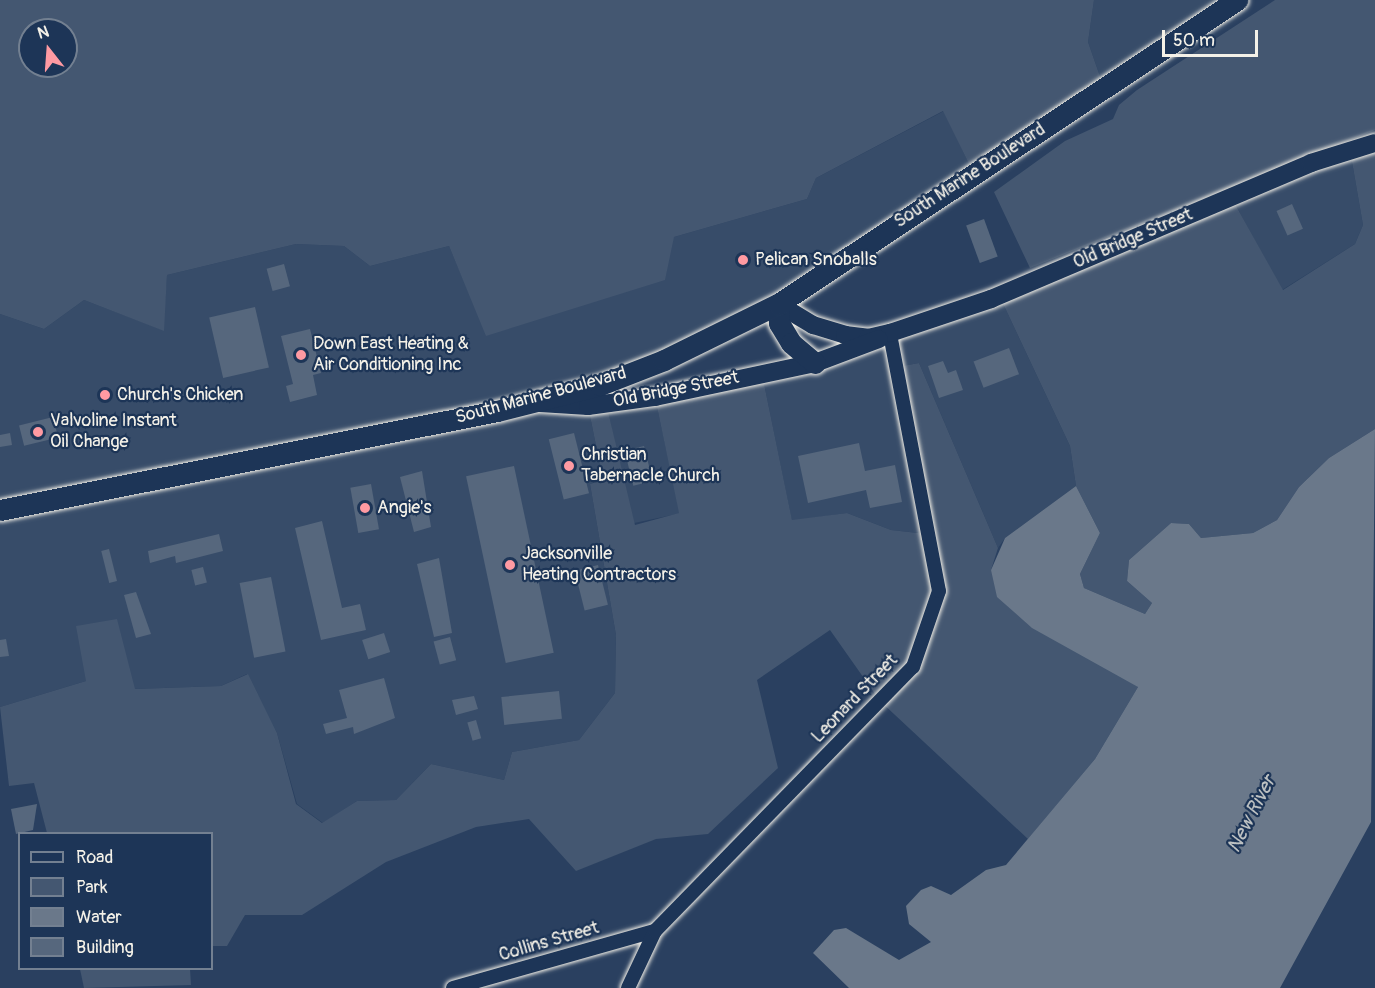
<!DOCTYPE html>
<html>
<head>
<meta charset="utf-8">
<style>
  body { margin:0 }
  #map { position:relative; width:1375px; height:988px; overflow:hidden; background:#2a4060; font-family:Pangolin,sans-serif }
  div>[style] { position:absolute }
  [style*='--x'] { left:calc(var(--x)*1px); top:calc(var(--y)*1px); width:calc(var(--w)*1px); rotate:calc(var(--a)*1deg) }
  .built>* { inset:0; background:#374c69; transform-origin:0 0 }
  .green>* { inset:0; background:#445771 }
  .water>* { inset:0; background:#6a788a }
  .building>* { inset:0; background:#56677d; transform-origin:0 0 }
  .roads { filter:drop-shadow(0 0 2px #f4f1e8) drop-shadow(0 0 2px #f4f1e8) }
  .minor>* { height:14px; margin:-7px; padding:0 7px; transform-origin:7px; border-radius:7px; background:#1d3557 }
  .secondary>* { height:18px; margin:-9px; padding:0 9px; transform-origin:9px; border-radius:9px; background:#1d3557 }
  .primary>* { height:21px; margin:-10.5px; padding:0 10.5px; transform-origin:10.5px; border-radius:10.5px; background:#1d3557 }
  .dots>* { width:16px; height:16px; translate:-50% -50%; box-sizing:border-box; border:3px solid #1d3557; border-radius:50% }
  span { translate:-50% -50%; white-space:nowrap; text-align:center; line-height:1.15; -webkit-text-stroke:4.5px #1d3557; paint-order:stroke }
  .street-label { font-size:18px; color:#f4f1e8 }
  .poi-label { font-size:18px; color:#f4f1e8 }
  .left { translate:0 -50%; text-align:left }
  .water-label { font-size:20px; color:#bdc1c2; font-style:italic }
  .legend { position:absolute; left:18px; top:832px; width:195px; height:138px; box-sizing:border-box; background:#1d3557; border:2px solid #738091; margin:0; padding:8px 10px; list-style:none; font-size:18px; color:#f4f1e8 }
  .legend li { display:flex; align-items:center; gap:12px; height:30px }
  .legend b { width:30px; border:2px solid #738091 }
  .north { position:absolute; left:18px; top:18px; width:60px; height:60px; box-sizing:border-box; background:#1d3557; border:2px solid #738091; border-radius:50%; rotate:343deg; font-size:16px; font-weight:700; line-height:24px; text-align:center; color:#f4f1e8 }
  .north::after { content:''; display:block; margin:auto; width:21px; height:27px; background:#ff9aa2; clip-path:polygon(50% 0,100% 100%,50% 72%,0 100%) }
  .scale { position:absolute; left:1162px; top:30px; width:96px; height:27px; box-sizing:border-box; border:3px solid #f4f1e8; border-top:0; padding-left:8px; font-size:18px; line-height:21px; white-space:nowrap; color:#f4f1e8; -webkit-text-stroke:4px #1d3557; paint-order:stroke }
</style>
</head>
<body>
<div id="map">
  <div class="built">
    <i style="clip-path:polygon(1094px 0,1237px 0,1104px 88px,1088px 42px)"></i>
    <i style="clip-path:polygon(944px 111px,974px 174px,778px 304px,600px 384px,588px 406px,603px 480px,590px 484px,616px 635px,615px 693px,579px 740px,512px 752px,504px 780px,431px 764px,396px 800px,357px 801px,323px 823px,297px 804px,277px 733px,247px 674px,221px 686px,134px 689px,86px 681px,0 707px,0 314px,44px 329px,84px 300px,163px 330px,167px 275px,296px 244px,344px 246px,370px 266px,449px 246px,487px 335px,674px 237px,807px 199px,816px 178px)"></i>
    <i style="clip-path:polygon(1350px 150px,1363px 225px,1355px 244px,1282px 290px,1231px 197px)"></i>
    <i style="clip-path:polygon(999px 295px,1070px 446px,1076px 486px,1005px 538px,998px 548px,919px 363px,897px 367px,928px 534px,891px 530px,847px 513px,792px 521px,762px 374px)"></i>
    <i style="left:655px;top:397px;width:119px;height:49px;rotate:78deg"></i>
  </div>
  <div class="green">
    <i style="clip-path:polygon(evenodd,0 0,1094px 0,1088px 42px,1104px 88px,974px 174px,943px 111px,816px 178px,807px 199px,674px 237px,665px 280px,486px 336px,449px 246px,370px 266px,344px 246px,296px 244px,167px 275px,164px 331px,84px 300px,44px 329px,0 314px,0 0,30px 30px,66px 30px,66px 66px,30px 66px,30px 30px)"></i>
    <i style="clip-path:polygon(1275px 0,1375px 0,1375px 130px,1030px 268px,994px 192px,1065px 141px,1113px 119px,1119px 105px,1137px 90px)"></i>
    <i style="clip-path:polygon(1375px 143px,1375px 429px,1329px 458px,1299px 487px,1277px 520px,1253px 533px,1201px 538px,1189px 524px,1171px 523px,1129px 560px,1127px 581px,1152px 603px,1145px 614px,1084px 588px,1080px 574px,1100px 533px,1076px 486px,1070px 446px,999px 295px,1231px 197px,1283px 290px,1355px 244px,1363px 225px,1350px 150px)"></i>
    <i style="clip-path:polygon(919px 363px,998px 548px,991px 570px,1138px 687px,1095px 759px,1028px 839px,880px 701px,830px 630px,757px 680px,778px 768px,708px 834px,656px 839px,576px 871px,529px 819px,476px 827px,386px 862px,302px 915px,245px 915px,227px 946px,212px 946px,212px 834px,47px 833px,34px 783px,9px 786px,0 707px,86px 681px,76px 626px,117px 619px,135px 689px,221px 686px,248px 674px,277px 733px,296px 804px,322px 823px,357px 801px,396px 800px,431px 764px,504px 780px,512px 752px,579px 740px,615px 693px,616px 635px,590px 484px,603px 480px,588px 406px,606px 403px,635px 525px,679px 513px,655px 397px,762px 374px,792px 520px,847px 513px,891px 530px,927px 534px,897px 367px)"></i>
    <i style="clip-path:polygon(80px 969px,190px 969px,191px 985px,84px 988px)"></i>
  </div>
  <div class="water">
    <i style="clip-path:polygon(1375px 429px,1371px 822px,1280px 988px,849px 988px,813px 953px,834px 930px,846px 928px,899px 960px,931px 942px,909px 924px,906px 906px,921px 890px,931px 886px,951px 895px,986px 870px,1006px 865px,1095px 759px,1138px 687px,1032px 628px,997px 597px,991px 570px,1005px 538px,1076px 486px,1100px 533px,1080px 574px,1084px 588px,1145px 614px,1152px 603px,1127px 581px,1129px 560px,1171px 523px,1189px 524px,1201px 538px,1253px 533px,1277px 520px,1299px 487px,1329px 458px)"></i>
  </div>
  <div class="building">
    <i style="left:1292px;top:204px;width:27px;height:17px;rotate:66deg"></i>
    <i style="left:984px;top:219px;width:40px;height:19px;rotate:70deg"></i>
    <i style="left:284px;top:264px;width:23px;height:18px;rotate:75deg"></i>
    <i style="left:255px;top:307px;width:62px;height:47px;rotate:77deg"></i>
    <i style="clip-path:polygon(310px 329px,321px 373px,313px 375px,317px 395px,290px 402px,286px 386px,293px 384px,281px 336px)"></i>
    <i style="left:1009px;top:348px;width:28px;height:38px;rotate:69deg"></i>
    <i style="clip-path:polygon(943px 361px,948px 373px,956px 370px,963px 390px,939px 398px,928px 366px)"></i>
    <i style="left:53px;top:417px;width:21px;height:35px;rotate:76deg"></i>
    <i style="clip-path:polygon(10px 433px,12px 445px,0 447px,0 435px)"></i>
    <i style="left:574px;top:433px;width:62px;height:26px;rotate:76deg"></i>
    <i style="clip-path:polygon(859px 443px,865px 471px,895px 465px,902px 502px,870px 508px,866px 490px,808px 503px,798px 456px)"></i>
    <i style="left:644px;top:446px;width:36px;height:20px;rotate:76deg"></i>
    <i style="left:514px;top:466px;width:191px;height:49px;rotate:78deg"></i>
    <i style="clip-path:polygon(422px 471px,431px 527px,414px 532px,400px 477px)"></i>
    <i style="left:371px;top:484px;width:46px;height:21px;rotate:80deg"></i>
    <i style="clip-path:polygon(322px 521px,342px 608px,360px 604px,366px 630px,321px 640px,295px 528px)"></i>
    <i style="clip-path:polygon(219px 534px,223px 551px,176px 563px,175px 556px,150px 563px,148px 551px)"></i>
    <i style="left:109px;top:549px;width:33px;height:8px;rotate:76deg"></i>
    <i style="clip-path:polygon(439px 558px,452px 633px,434px 637px,417px 564px)"></i>
    <i style="left:598px;top:565px;width:41px;height:24px;rotate:76deg"></i>
    <i style="left:203px;top:567px;width:16px;height:12px;rotate:76deg"></i>
    <i style="left:271px;top:577px;width:76px;height:32px;rotate:79deg"></i>
    <i style="clip-path:polygon(136px 592px,151px 634px,136px 638px,124px 595px)"></i>
    <i style="left:384px;top:633px;width:20px;height:23px;rotate:72deg"></i>
    <i style="left:450px;top:637px;width:24px;height:17px;rotate:75deg"></i>
    <i style="clip-path:polygon(6px 639px,9px 656px,0 657px,0 640px)"></i>
    <i style="clip-path:polygon(384px 678px,395px 718px,354px 734px,353px 727px,326px 734px,323px 724px,347px 718px,339px 690px)"></i>
    <i style="left:559px;top:691px;width:28px;height:58px;rotate:84deg"></i>
    <i style="clip-path:polygon(474px 696px,478px 709px,456px 715px,452px 700px)"></i>
    <i style="left:476px;top:720px;width:19px;height:9px;rotate:74deg"></i>
    <i style="clip-path:polygon(37px 804px,33px 830px,16px 834px,11px 809px)"></i>
  </div>
  <div class="roads">
    <div class="minor">
      <i style="--x:453;--y:988;--w:210;--a:-15.8"></i>
      <i style="--x:628;--y:988;--w:63;--a:-64.7"></i>
      <i style="--x:655;--y:931;--w:369;--a:-45.7"></i>
      <i style="--x:913;--y:667;--w:80;--a:-71.1"></i>
      <i style="--x:939;--y:591;--w:263;--a:-100.8"></i>
    </div>
    <div class="secondary">
      <i style="--x:778;--y:304;--w:41;--a:31"></i>
      <i style="--x:813;--y:325;--w:34;--a:17"></i>
      <i style="--x:845;--y:335;--w:23;--a:7"></i>
      <i style="--x:868;--y:338;--w:23;--a:-13"></i>
      <i style="--x:890;--y:333;--w:107;--a:-18.6"></i>
      <i style="--x:991;--y:299;--w:348;--a:-23"></i>
      <i style="--x:1311;--y:163;--w:67;--a:-17.4"></i>
      <i style="--x:540;--y:403;--w:48;--a:3.6"></i>
      <i style="--x:588;--y:406;--w:68;--a:-7.7"></i>
      <i style="--x:655;--y:397;--w:164;--a:-12"></i>
      <i style="--x:815;--y:363;--w:68;--a:-20.6"></i>
    </div>
    <div class="primary">
      <i style="--x:778;--y:304;--w:19;--a:87"></i>
      <i style="--x:779;--y:323;--w:23;--a:59"></i>
      <i style="--x:791;--y:343;--w:31;--a:40"></i>
      <i style="--x:0;--y:510;--w:507;--a:-11.27"></i>
      <i style="--x:497;--y:411;--w:106;--a:-14.2"></i>
      <i style="--x:600;--y:385;--w:69;--a:-21.3"></i>
      <i style="--x:664;--y:360;--w:127;--a:-26.2"></i>
      <i style="--x:778;--y:304;--w:551;--a:-33.52"></i>
    </div>
  </div>
  <div class="dots">
    <i style="left:743px;top:260px;background:#ff9aa2"></i>
    <i style="left:301px;top:355px;background:#ff9aa2"></i>
    <i style="left:105px;top:395px;background:#ff9aa2"></i>
    <i style="left:38px;top:432px;background:#ff9aa2"></i>
    <i style="left:569px;top:466px;background:#ff9aa2"></i>
    <i style="left:365px;top:508px;background:#ff9aa2"></i>
    <i style="left:510px;top:565px;background:#ff9aa2"></i>
  </div>
  <div class="street-label">
    <span style="left:970px;top:176px;rotate:-33deg">South Marine Boulevard</span>
    <span style="left:1133px;top:239px;rotate:-23deg">Old Bridge Street</span>
    <span style="left:676px;top:390px;rotate:-11deg">Old Bridge Street</span>
    <span style="left:541px;top:396px;rotate:-15deg">South Marine Boulevard</span>
    <span style="left:855px;top:699px;rotate:-46deg">Leonard Street</span>
    <span style="left:549px;top:942px;rotate:-16deg">Collins Street</span>
  </div>
  <div class="poi-label">
    <span class="left" style="left:755px;top:260px">Pelican Snoballs</span>
    <span class="left" style="left:313px;top:355px">Down East Heating &amp;<br>Air Conditioning Inc</span>
    <span class="left" style="left:117px;top:395px">Church's Chicken</span>
    <span class="left" style="left:50px;top:432px">Valvoline Instant<br>Oil Change</span>
    <span class="left" style="left:581px;top:466px">Christian<br>Tabernacle Church</span>
    <span class="left" style="left:377px;top:508px">Angie's</span>
    <span class="left" style="left:522px;top:565px">Jacksonville<br>Heating Contractors</span>
  </div>
  <div class="water-label">
    <span style="left:1251px;top:814px;rotate:-63deg">New River</span>
  </div>
  <ul class="legend">
  <li><b style="height:8px;background:#1d3557"></b>Road</li>
  <li><b style="height:16px;background:#445771"></b>Park</li>
  <li><b style="height:16px;background:#6a788a"></b>Water</li>
  <li><b style="height:16px;background:#56677d"></b>Building</li>
  </ul>
  <div class="north">N</div>
  <div class="scale">50 m</div>
</div>
</body>
</html>
